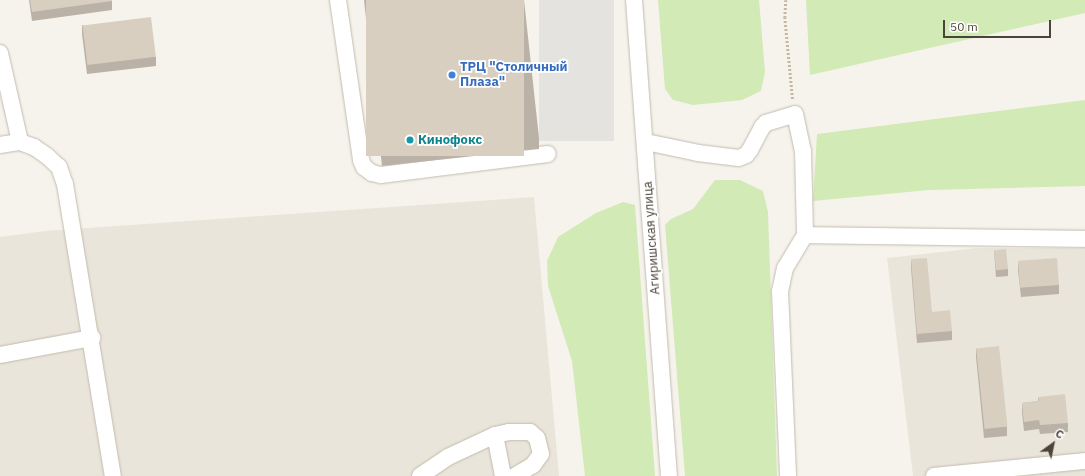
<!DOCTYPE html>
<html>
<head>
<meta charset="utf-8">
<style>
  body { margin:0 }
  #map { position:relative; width:1085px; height:476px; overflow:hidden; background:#f6f3ec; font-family:"IBM Plex Sans",sans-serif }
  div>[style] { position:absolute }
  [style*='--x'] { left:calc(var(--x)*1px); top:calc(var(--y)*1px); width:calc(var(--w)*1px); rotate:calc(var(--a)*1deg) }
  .residential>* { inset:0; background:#eae5da }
  .green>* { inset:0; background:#d2eab5 }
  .parking>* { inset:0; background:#e5e3e0; transform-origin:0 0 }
  .path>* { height:2.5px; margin-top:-1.25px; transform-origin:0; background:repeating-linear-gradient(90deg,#c4b79f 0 2px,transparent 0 4px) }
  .roads { filter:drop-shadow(0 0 1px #c2bbae) drop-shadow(0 0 1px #c2bbae) }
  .minor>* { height:16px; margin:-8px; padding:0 8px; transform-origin:8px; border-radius:8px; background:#fff }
  .wall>* { inset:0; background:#bab2a6 }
  .building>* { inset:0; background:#d8cfc1; transform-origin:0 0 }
  .dots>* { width:11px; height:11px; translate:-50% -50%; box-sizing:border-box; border:2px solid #fff; border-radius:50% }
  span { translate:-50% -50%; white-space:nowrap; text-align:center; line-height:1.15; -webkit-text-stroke:3.5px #fff; paint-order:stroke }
  .shop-label { font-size:13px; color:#366cbe; font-weight:700 }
  .left { translate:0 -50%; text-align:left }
  .culture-label { font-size:13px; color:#0d838f; font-weight:700 }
  .street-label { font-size:13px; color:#4b4439 }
  .north { position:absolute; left:1033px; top:424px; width:40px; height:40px; -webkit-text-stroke:3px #fff; paint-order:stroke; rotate:33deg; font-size:11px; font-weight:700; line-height:16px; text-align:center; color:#4b4439 }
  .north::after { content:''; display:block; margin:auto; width:14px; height:18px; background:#4b4439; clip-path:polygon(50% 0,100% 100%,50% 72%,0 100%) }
  .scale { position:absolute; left:943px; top:20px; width:108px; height:18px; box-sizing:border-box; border:2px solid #4b4439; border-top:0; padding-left:5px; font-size:12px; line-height:14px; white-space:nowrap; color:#4b4439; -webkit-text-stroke:3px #fff; paint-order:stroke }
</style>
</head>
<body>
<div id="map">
  <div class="residential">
    <i style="clip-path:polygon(534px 197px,559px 476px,0 476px,0 237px,45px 231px)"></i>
    <i style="clip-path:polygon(977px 248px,1085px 248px,1085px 476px,913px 476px,887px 258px)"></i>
  </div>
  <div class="green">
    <i style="clip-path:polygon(658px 0,759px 0,765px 72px,761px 91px,742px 100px,693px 105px,673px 100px,665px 89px)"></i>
    <i style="clip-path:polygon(806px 0,1085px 0,1085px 13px,810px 75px)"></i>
    <i style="clip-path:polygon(1085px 100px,1085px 186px,929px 190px,813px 201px,817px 134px)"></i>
    <i style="clip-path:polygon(715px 180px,740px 180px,763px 191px,768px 212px,777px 476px,685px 476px,665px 225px,671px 219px,693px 209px)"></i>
    <i style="clip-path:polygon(623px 202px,635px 205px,655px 476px,585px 476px,572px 361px,548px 286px,547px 261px,558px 237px,596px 213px)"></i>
  </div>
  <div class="parking">
    <i style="left:539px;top:0;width:75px;height:141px"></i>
  </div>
  <div class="path">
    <i style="--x:786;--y:0;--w:17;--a:93"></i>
    <i style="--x:785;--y:17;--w:84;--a:84.6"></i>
  </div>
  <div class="roads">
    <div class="minor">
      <i style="--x:338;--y:0;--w:162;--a:81.8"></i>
      <i style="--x:361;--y:160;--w:8;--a:67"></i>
      <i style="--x:364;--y:167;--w:10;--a:37"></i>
      <i style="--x:372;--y:173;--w:9;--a:13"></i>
      <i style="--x:381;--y:175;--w:168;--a:-7.2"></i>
      <i style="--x:634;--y:0;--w:477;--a:85.8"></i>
      <i style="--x:0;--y:53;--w:91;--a:77.3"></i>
      <i style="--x:20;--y:142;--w:15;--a:20"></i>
      <i style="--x:34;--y:147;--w:16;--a:35"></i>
      <i style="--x:47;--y:156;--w:16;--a:43"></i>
      <i style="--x:59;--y:167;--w:18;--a:71"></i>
      <i style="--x:65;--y:184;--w:296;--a:80.7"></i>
      <i style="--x:646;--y:142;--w:53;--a:11.9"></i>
      <i style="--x:698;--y:153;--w:41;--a:7"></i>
      <i style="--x:739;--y:158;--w:8;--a:-23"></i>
      <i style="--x:746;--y:155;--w:6;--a:-51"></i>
      <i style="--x:750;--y:150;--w:26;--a:-62"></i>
      <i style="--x:762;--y:127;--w:6;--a:-45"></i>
      <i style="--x:766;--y:123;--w:30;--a:-17"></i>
      <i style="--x:795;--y:114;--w:38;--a:78"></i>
      <i style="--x:803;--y:151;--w:84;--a:88.6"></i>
      <i style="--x:805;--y:235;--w:39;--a:121"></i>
      <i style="--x:785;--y:268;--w:24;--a:102"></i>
      <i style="--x:780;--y:291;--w:185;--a:87.5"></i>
      <i style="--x:0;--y:145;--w:20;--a:-9"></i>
      <i style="--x:805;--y:235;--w:280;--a:0.8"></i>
      <i style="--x:0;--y:355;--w:94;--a:-10.5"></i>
      <i style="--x:495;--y:435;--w:42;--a:79"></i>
      <i style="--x:420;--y:476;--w:34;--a:-34"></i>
      <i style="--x:448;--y:457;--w:52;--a:-25.1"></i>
      <i style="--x:495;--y:435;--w:14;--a:-12"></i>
      <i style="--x:509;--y:432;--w:21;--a:0"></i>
      <i style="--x:530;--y:432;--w:9;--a:41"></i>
      <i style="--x:537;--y:438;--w:16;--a:76"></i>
      <i style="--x:541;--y:454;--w:14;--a:126"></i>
      <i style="--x:533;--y:465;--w:21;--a:149"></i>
      <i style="--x:934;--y:476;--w:152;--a:-5.7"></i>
    </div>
  </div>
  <div class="wall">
    <i style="clip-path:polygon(29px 0,112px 0,112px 10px,32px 21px)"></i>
    <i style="clip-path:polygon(364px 0,524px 0,539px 138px,539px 149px,382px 166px)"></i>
    <i style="clip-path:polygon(82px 25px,156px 57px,156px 66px,87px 74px,82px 34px)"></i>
    <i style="clip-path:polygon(994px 250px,1008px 269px,1008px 276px,996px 277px)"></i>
    <i style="clip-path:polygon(911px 259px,932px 312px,952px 331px,952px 340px,917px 343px,911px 268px)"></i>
    <i style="clip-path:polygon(1018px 262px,1059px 285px,1059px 294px,1021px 297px,1018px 271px)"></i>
    <i style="clip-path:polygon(976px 348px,1007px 427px,1007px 436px,984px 438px,976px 357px)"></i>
    <i style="clip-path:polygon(1038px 397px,1068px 423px,1068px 432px,1040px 434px,1039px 429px,1024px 431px,1022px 412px,1022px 403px,1038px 401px)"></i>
  </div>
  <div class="building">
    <i style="clip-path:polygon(30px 0,112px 0,112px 1px,32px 12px)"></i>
    <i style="left:366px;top:0;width:158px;height:156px"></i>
    <i style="left:151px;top:17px;width:40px;height:69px;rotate:83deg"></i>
    <i style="left:1006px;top:249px;width:20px;height:12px;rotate:84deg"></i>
    <i style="clip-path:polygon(927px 258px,932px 312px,950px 310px,952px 331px,917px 334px,911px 259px)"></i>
    <i style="left:1057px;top:258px;width:27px;height:39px;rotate:86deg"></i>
    <i style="left:999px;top:346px;width:81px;height:23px;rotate:84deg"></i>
    <i style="clip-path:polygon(1065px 394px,1068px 423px,1040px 425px,1039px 420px,1024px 422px,1022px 403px,1039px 401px,1038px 397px)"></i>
  </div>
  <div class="dots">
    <i style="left:452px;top:75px;background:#3f7fe0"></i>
    <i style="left:410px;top:140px;background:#0f9aa8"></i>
  </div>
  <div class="shop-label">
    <span class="left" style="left:460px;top:75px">ТРЦ "Столичный<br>Плаза"</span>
  </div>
  <div class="culture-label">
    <span class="left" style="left:418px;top:140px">Кинофокс</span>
  </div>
  <div class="street-label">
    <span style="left:652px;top:238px;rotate:-94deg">Агиришская улица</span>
  </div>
  <div class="north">С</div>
  <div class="scale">50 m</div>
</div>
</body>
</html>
